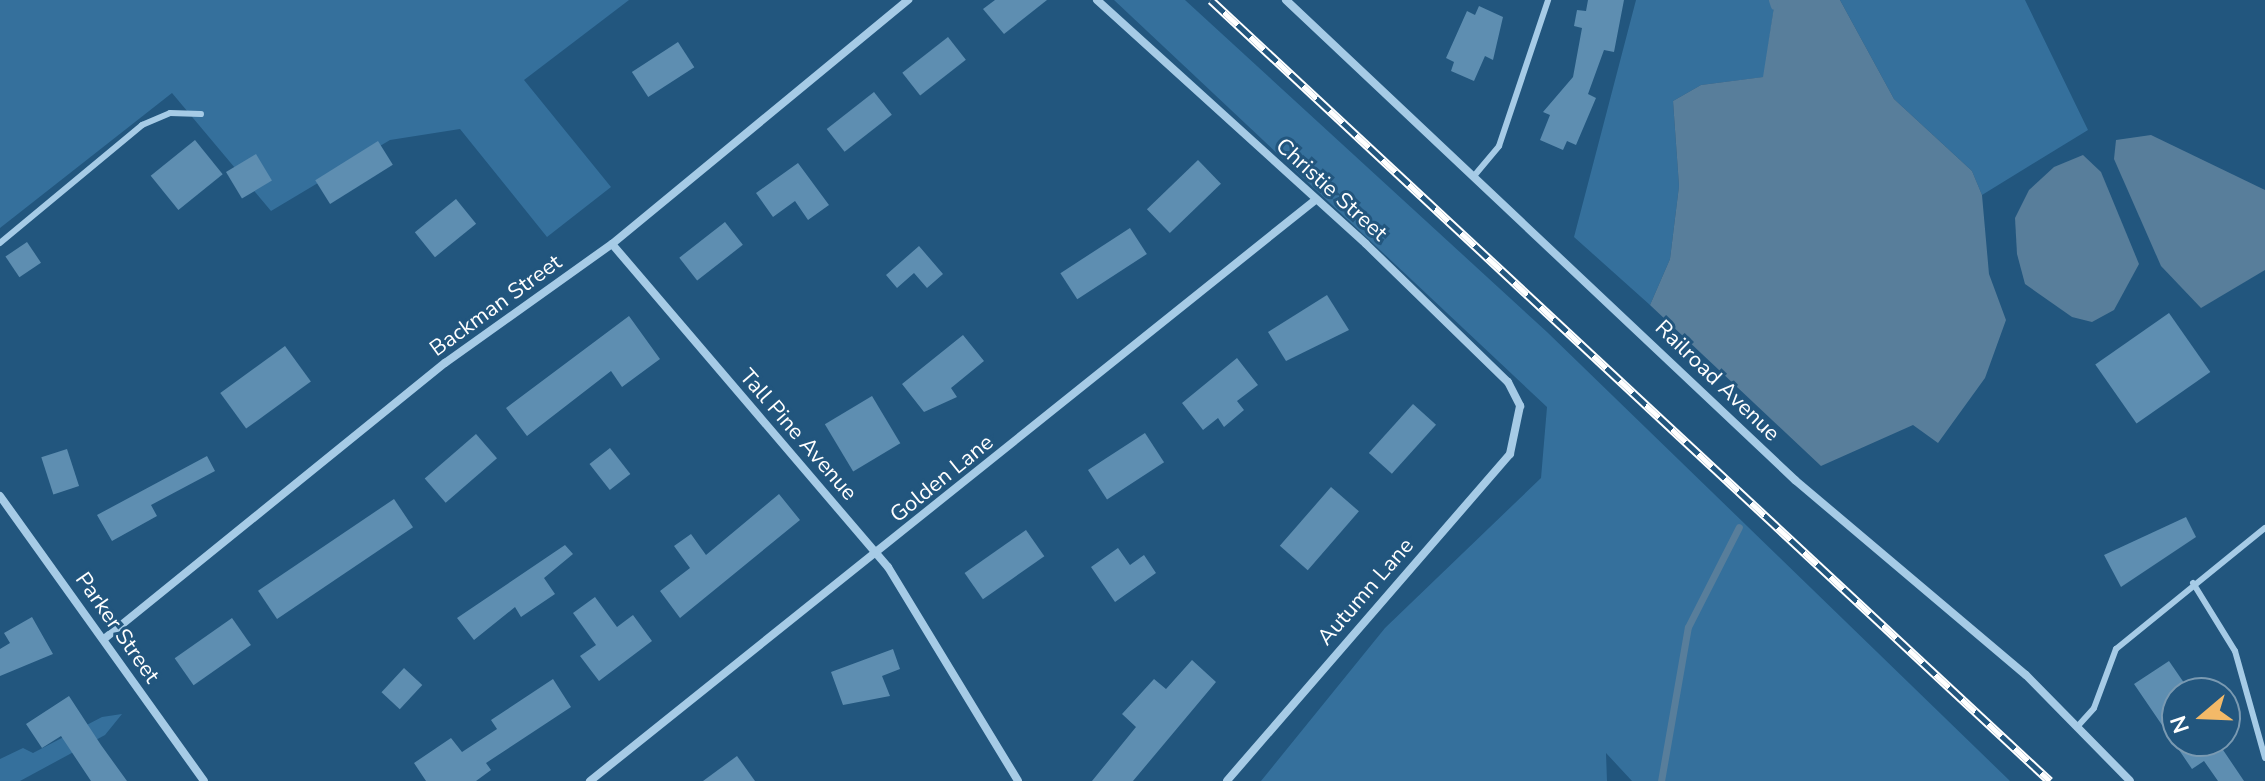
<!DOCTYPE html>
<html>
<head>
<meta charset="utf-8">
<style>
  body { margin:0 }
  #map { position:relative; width:2265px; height:781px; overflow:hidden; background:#22567e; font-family:"Nunito Sans",sans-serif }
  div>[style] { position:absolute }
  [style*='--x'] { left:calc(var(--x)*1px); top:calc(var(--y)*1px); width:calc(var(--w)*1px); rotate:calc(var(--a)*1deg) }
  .green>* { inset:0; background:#35709c }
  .water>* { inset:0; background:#587e9b }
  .stream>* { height:7px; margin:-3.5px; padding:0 3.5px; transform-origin:3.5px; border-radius:3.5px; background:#587e9b }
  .building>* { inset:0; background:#5e8eb1; transform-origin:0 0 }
  .lane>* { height:6px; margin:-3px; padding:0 3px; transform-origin:3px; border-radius:3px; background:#a6cbe6 }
  .street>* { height:8px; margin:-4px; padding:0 4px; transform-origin:4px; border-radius:4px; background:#a6cbe6 }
  .rail>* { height:9px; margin-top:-4.5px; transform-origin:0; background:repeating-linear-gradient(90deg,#22567e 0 18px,#fff 0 36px); box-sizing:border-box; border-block:2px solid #fff }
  span { translate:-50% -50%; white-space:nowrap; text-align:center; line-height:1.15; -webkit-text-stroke:6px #22567e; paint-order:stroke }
  .street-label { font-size:22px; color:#fff }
  .north { position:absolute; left:2161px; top:677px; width:80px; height:80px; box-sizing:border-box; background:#22567e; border:2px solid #7a9ab2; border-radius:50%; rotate:251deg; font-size:22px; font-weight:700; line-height:32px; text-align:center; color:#fff }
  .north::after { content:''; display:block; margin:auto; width:28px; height:36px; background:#f3b968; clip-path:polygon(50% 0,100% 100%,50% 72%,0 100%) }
</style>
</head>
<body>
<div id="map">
  <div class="green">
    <i style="clip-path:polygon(0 0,629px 0,524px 80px,611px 187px,547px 237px,460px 129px,390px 140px,271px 211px,172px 93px,0 228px)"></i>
    <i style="clip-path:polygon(1114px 0,1185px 0,1547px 332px,2010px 781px,1632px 781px,1606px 753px,1607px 781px,1261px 781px,1385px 628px,1541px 478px,1547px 407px)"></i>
    <i style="clip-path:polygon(1636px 0,1775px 0,1764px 77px,1701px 85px,1673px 101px,1679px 186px,1670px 259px,1650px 305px,1574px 237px)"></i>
    <i style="clip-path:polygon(1840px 0,2025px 0,2088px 130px,1982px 195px,1972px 171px,1894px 99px)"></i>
    <i style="clip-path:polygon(122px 714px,105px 735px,20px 781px,0 781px,0 759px,23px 748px,33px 753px,102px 717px)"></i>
  </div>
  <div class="water">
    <i style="clip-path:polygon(1775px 0,1840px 0,1894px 99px,1972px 171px,1982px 195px,1989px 274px,2006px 320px,1985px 378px,1938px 443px,1913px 425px,1821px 466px,1650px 305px,1670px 259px,1679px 186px,1673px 101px,1701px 85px,1763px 77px)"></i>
    <i style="clip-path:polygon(2151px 135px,2265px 190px,2265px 270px,2201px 308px,2161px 266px,2114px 159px,2116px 140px)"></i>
    <i style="clip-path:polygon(2083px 155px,2101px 172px,2139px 264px,2114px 310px,2092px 322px,2072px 317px,2025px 284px,2017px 254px,2015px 218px,2029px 190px,2054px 167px)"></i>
  </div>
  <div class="stream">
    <i style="--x:1772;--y:0;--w:6;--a:72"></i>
    <i style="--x:1661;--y:781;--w:156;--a:-80.1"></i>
    <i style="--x:1688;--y:627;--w:112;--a:-63"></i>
  </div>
  <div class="building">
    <i style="clip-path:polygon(995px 0,1047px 0,1004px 34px,983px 9px)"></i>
    <i style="clip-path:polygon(1588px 0,1624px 0,1614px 52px,1604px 50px,1588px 94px,1596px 98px,1576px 145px,1567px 141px,1563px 150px,1540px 140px,1550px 115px,1543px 112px,1573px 77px,1582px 28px,1574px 26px,1577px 10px,1586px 11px)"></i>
    <i style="clip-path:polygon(1479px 6px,1503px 17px,1493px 60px,1485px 56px,1474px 81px,1451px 71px,1454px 62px,1446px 58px,1467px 11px,1475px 15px)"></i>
    <i style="left:948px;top:37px;width:29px;height:58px;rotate:52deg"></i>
    <i style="left:678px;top:42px;width:30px;height:55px;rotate:57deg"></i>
    <i style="left:874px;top:92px;width:29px;height:60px;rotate:52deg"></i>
    <i style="left:195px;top:140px;width:44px;height:57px;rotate:51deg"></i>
    <i style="left:378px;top:141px;width:28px;height:74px;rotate:58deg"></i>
    <i style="left:256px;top:154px;width:31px;height:35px;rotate:59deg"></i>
    <i style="left:1198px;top:160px;width:33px;height:71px;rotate:46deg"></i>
    <i style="clip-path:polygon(798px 163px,829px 205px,808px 220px,795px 201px,773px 217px,756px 193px)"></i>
    <i style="left:456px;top:199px;width:32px;height:53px;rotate:51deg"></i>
    <i style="left:725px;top:222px;width:29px;height:58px;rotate:52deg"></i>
    <i style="left:1130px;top:228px;width:31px;height:83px;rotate:57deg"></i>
    <i style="left:27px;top:242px;width:25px;height:26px;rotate:56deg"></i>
    <i style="clip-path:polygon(919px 246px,943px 274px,927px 288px,914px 273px,897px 288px,886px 275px)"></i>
    <i style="clip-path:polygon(1327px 295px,1349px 330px,1286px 361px,1268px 332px)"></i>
    <i style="left:2169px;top:313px;width:72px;height:90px;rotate:55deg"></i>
    <i style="clip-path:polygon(629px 316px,660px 359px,622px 387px,611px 371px,527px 436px,506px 408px)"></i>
    <i style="clip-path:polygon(963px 335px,984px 361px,951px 388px,957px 397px,924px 412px,902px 384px)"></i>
    <i style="left:285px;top:346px;width:44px;height:80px;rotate:54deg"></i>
    <i style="clip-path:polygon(1237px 358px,1258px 385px,1237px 401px,1244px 410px,1224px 427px,1218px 418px,1203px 430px,1182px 403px)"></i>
    <i style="left:872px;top:396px;width:55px;height:55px;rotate:59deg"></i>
    <i style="left:1413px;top:404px;width:31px;height:66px;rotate:42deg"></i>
    <i style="left:1145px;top:433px;width:35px;height:68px;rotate:57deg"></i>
    <i style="left:476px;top:434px;width:32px;height:68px;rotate:49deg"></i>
    <i style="left:610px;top:448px;width:33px;height:26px;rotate:52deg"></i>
    <i style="left:67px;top:449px;width:39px;height:27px;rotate:72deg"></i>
    <i style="clip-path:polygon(207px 456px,215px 471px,151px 505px,157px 516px,112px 541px,97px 515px)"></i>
    <i style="left:1331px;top:487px;width:37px;height:78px;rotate:41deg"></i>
    <i style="clip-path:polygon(779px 494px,800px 520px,680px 618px,660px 591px,690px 568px,674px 546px,691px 534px,706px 555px)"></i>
    <i style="left:394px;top:499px;width:34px;height:164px;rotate:56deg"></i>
    <i style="clip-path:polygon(2186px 517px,2196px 537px,2121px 587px,2104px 555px)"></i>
    <i style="left:1026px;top:530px;width:32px;height:75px;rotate:55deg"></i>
    <i style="clip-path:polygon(565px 545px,573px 554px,544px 578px,555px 594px,521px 617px,515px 607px,474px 640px,457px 618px)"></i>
    <i style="clip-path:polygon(1118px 548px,1130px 565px,1144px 555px,1156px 573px,1115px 602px,1091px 567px)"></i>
    <i style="clip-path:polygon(595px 597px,617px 627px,633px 615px,652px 641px,599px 681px,580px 656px,596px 645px,573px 613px)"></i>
    <i style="clip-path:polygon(32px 617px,53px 654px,0 676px,0 649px,10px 643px,4px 633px)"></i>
    <i style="left:232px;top:618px;width:33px;height:70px;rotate:55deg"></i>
    <i style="clip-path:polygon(893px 649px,900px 669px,882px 676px,890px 696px,843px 705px,831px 672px)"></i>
    <i style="clip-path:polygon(1192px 660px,1216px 682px,1133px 781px,1092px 781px,1136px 727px,1122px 714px,1154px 679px,1166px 689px)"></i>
    <i style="clip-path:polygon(2169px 661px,2191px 693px,2177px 693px,2177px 741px,2217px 741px,2244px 781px,2218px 781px,2204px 761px,2192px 769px,2134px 684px)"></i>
    <i style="left:404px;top:668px;width:25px;height:33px;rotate:43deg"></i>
    <i style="clip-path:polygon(553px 679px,571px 707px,486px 763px,491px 770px,476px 781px,426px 781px,414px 763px,451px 738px,462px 752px,497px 729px,491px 720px)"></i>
    <i style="clip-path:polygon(69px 696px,101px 745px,127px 781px,91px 781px,61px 736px,42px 748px,26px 724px)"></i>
    <i style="clip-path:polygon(737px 756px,755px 781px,703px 781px)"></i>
  </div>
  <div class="lane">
    <i style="--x:1474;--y:176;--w:39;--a:-50"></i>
    <i style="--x:1499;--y:146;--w:154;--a:-71.4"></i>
    <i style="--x:0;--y:243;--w:185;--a:-39.7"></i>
    <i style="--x:142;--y:125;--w:30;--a:-23"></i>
    <i style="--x:170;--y:113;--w:31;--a:2"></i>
    <i style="--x:2193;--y:583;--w:80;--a:58.3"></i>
    <i style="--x:2235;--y:651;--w:111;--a:74.3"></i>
    <i style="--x:2077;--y:727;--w:25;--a:-48"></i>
    <i style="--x:2094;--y:708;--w:63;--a:-69.6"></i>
    <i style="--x:2116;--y:649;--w:192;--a:-39.1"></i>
  </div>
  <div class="street">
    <i style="--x:1097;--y:0;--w:363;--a:42.2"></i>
    <i style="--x:1366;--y:244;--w:198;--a:44.2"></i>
    <i style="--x:1508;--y:382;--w:27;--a:63"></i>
    <i style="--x:1520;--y:406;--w:49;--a:101.8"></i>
    <i style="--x:1510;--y:454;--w:432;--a:130.9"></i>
    <i style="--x:1286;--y:0;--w:700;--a:43.32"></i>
    <i style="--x:1795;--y:480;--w:302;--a:40.2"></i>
    <i style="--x:2026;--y:675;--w:148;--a:45.5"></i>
    <i style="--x:612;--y:244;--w:425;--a:49.5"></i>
    <i style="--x:888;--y:567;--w:250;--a:58.7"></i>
    <i style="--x:0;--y:496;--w:350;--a:54.4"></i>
    <i style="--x:104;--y:639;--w:439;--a:-39"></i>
    <i style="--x:445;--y:363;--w:205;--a:-35.5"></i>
    <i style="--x:612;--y:244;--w:384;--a:-39.5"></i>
    <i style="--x:590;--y:781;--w:928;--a:-38.7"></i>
  </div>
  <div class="rail">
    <i style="--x:1211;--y:0;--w:1146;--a:42.95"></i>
  </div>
  <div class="street-label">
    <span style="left:1331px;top:190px;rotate:42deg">Christie Street</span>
    <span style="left:496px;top:306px;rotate:-36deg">Backman Street</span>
    <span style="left:1717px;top:381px;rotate:44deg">Railroad Avenue</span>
    <span style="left:798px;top:435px;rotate:49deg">Tall Pine Avenue</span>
    <span style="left:942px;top:479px;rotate:-39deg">Golden Lane</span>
    <span style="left:1366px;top:592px;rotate:-49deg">Autumn Lane</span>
    <span style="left:117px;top:628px;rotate:55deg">Parker Street</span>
  </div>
  <div class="north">N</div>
</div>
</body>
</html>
